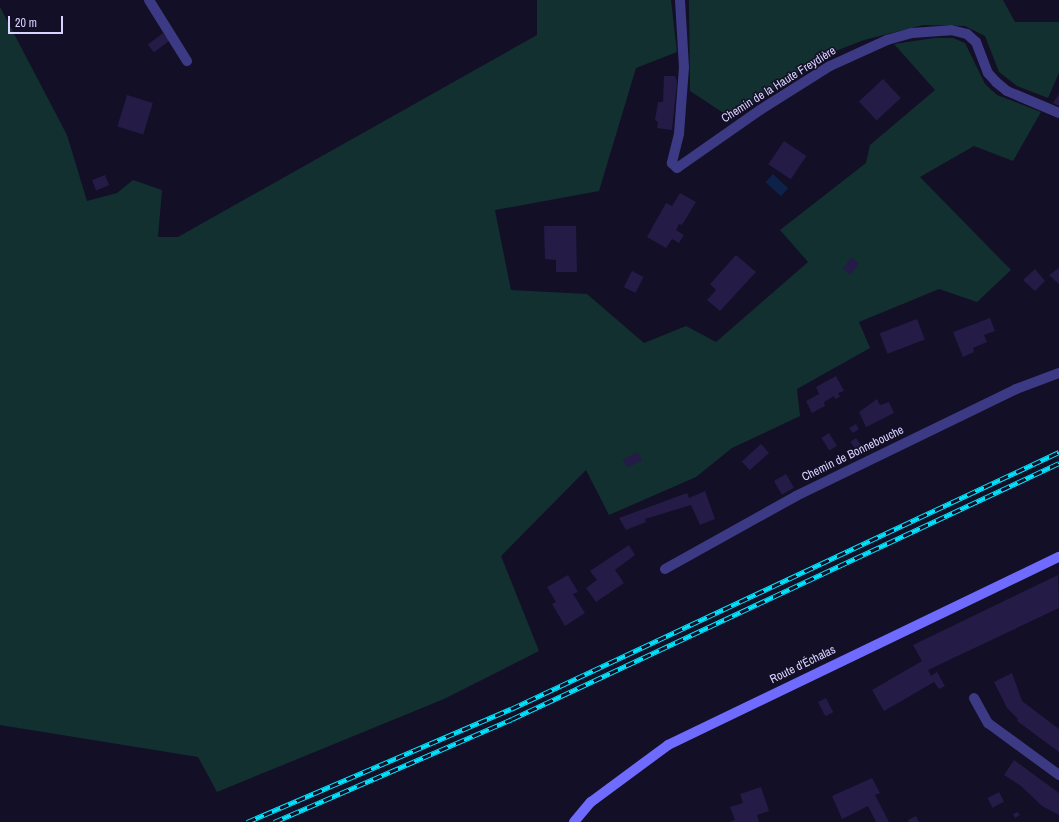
<!DOCTYPE html>
<html>
<head>
<meta charset="utf-8">
<style>
  body { margin:0 }
  #map { position:relative; width:1059px; height:822px; overflow:hidden; background:#130f26; font-family:"Archivo Narrow",sans-serif }
  div>[style] { position:absolute }
  [style*='--x'] { left:calc(var(--x)*1px); top:calc(var(--y)*1px); width:calc(var(--w)*1px); rotate:calc(var(--a)*1deg) }
  .green>* { inset:0; background:#12302f }
  .water>* { inset:0; background:#0c2248; transform-origin:0 0 }
  .building>* { inset:0; background:#241b47; transform-origin:0 0 }
  .street>* { height:10px; margin:-5px; padding:0 5px; transform-origin:5px; border-radius:5px; background:#3d3a85 }
  .secondary>* { height:10px; margin:-5px; padding:0 5px; transform-origin:5px; border-radius:5px; background:#6f6bff }
  .rail>* { height:4.5px; margin-top:-2.25px; transform-origin:0; background:repeating-linear-gradient(90deg,#130f26 0 9px,#00e5ff 0 18px); box-sizing:border-box; border-block:1px solid #00e5ff }
  span { translate:-50% -50%; white-space:nowrap; text-align:center; line-height:1.15; -webkit-text-stroke:3px #130f26; paint-order:stroke }
  .street-label { font-size:12px; color:#d9d4ff }
  .scale { position:absolute; left:8px; top:16px; width:55px; height:18px; box-sizing:border-box; border:2px solid #d9d4ff; border-top:0; padding-left:5px; font-size:12px; line-height:14px; white-space:nowrap; color:#d9d4ff; -webkit-text-stroke:3px #130f26; paint-order:stroke }
</style>
</head>
<body>
<div id="map">
  <div class="green">
    <i style="clip-path:polygon(537px 0,671px 0,677px 52px,636px 68px,599px 191px,495px 210px,511px 290px,587px 294px,644px 343px,686px 326px,716px 342px,808px 262px,780px 230px,866px 163px,870px 145px,935px 90px,894px 44px,934px 38px,953px 38px,965px 43px,985px 84px,997px 95px,1041px 112px,1013px 161px,974px 146px,920px 177px,1011px 270px,977px 302px,939px 289px,859px 322px,870px 348px,797px 389px,800px 416px,732px 448px,696px 477px,609px 515px,586px 470px,501px 556px,539px 651px,444px 699px,217px 792px,198px 757px,0 725px,0 7px,67px 135px,87px 201px,117px 193px,133px 180px,162px 190px,158px 237px,178px 237px,537px 35px)"></i>
    <i style="clip-path:polygon(689px 0,1003px 0,1015px 22px,1059px 22px,1059px 73px,1048px 98px,1017px 86px,999px 72px,985px 36px,965px 26px,923px 25px,864px 40px,823px 56px,731px 118px,690px 91px)"></i>
  </div>
  <div class="water">
    <i style="left:773px;top:174px;width:21px;height:11px;rotate:43deg"></i>
  </div>
  <div class="building">
    <i style="left:163px;top:33px;width:10px;height:19px;rotate:53deg"></i>
    <i style="clip-path:polygon(664px 76px,675px 76px,677px 82px,672px 130px,657px 128px,658px 122px,655px 120px,658px 102px,663px 102px)"></i>
    <i style="left:883px;top:79px;width:26px;height:33px;rotate:47deg"></i>
    <i style="clip-path:polygon(1059px 94px,1059px 106px,1053px 103px)"></i>
    <i style="left:127px;top:95px;width:27px;height:33px;rotate:17deg"></i>
    <i style="left:784px;top:141px;width:27px;height:28px;rotate:34deg"></i>
    <i style="left:105px;top:175px;width:11px;height:14px;rotate:68deg"></i>
    <i style="clip-path:polygon(680px 193px,696px 202px,682px 225px,679px 224px,676px 230px,684px 235px,679px 243px,672px 239px,666px 248px,647px 237px,666px 203px,672px 206px)"></i>
    <i style="clip-path:polygon(544px 226px,576px 226px,577px 272px,556px 272px,556px 260px,545px 259px)"></i>
    <i style="clip-path:polygon(736px 255px,756px 272px,720px 311px,707px 300px,716px 290px,710px 284px)"></i>
    <i style="clip-path:polygon(851px 257px,859px 264px,850px 275px,843px 269px)"></i>
    <i style="clip-path:polygon(1059px 268px,1059px 284px,1049px 275px)"></i>
    <i style="clip-path:polygon(1035px 269px,1045px 281px,1035px 291px,1023px 280px)"></i>
    <i style="left:632px;top:271px;width:13px;height:18px;rotate:27deg"></i>
    <i style="clip-path:polygon(990px 318px,995px 331px,984px 335px,987px 342px,973px 348px,974px 352px,963px 357px,953px 332px)"></i>
    <i style="left:917px;top:319px;width:22px;height:40px;rotate:69deg"></i>
    <i style="clip-path:polygon(836px 376px,844px 391px,838px 393px,840px 397px,835px 399px,834px 396px,824px 402px,825px 406px,812px 413px,806px 401px,819px 394px,816px 387px)"></i>
    <i style="clip-path:polygon(877px 399px,880px 405px,889px 402px,894px 413px,866px 427px,859px 412px)"></i>
    <i style="clip-path:polygon(856px 424px,859px 429px,853px 433px,849px 428px)"></i>
    <i style="left:829px;top:433px;width:15px;height:9px;rotate:58deg"></i>
    <i style="left:856px;top:438px;width:12px;height:7px;rotate:55deg"></i>
    <i style="left:761px;top:444px;width:12px;height:26px;rotate:48deg"></i>
    <i style="left:638px;top:452px;width:9px;height:17px;rotate:63deg"></i>
    <i style="left:786px;top:474px;width:16px;height:14px;rotate:60deg"></i>
    <i style="clip-path:polygon(705px 491px,715px 519px,700px 525px,691px 505px,645px 519px,646px 522px,626px 530px,619px 518px,687px 493px,689px 498px)"></i>
    <i style="clip-path:polygon(629px 545px,635px 555px,615px 570px,624px 583px,596px 602px,586px 588px,597px 580px,590px 571px)"></i>
    <i style="clip-path:polygon(568px 575px,578px 592px,573px 594px,585px 613px,565px 626px,552px 604px,556px 602px,547px 587px)"></i>
    <i style="clip-path:polygon(1058px 575px,1059px 608px,928px 670px,931px 676px,937px 672px,945px 686px,939px 689px,934px 682px,884px 711px,872px 690px,922px 661px,913px 645px)"></i>
    <i style="clip-path:polygon(1012px 673px,1022px 701px,1059px 729px,1059px 752px,1017px 721px,1018px 719px,1007px 708px,994px 682px)"></i>
    <i style="left:826px;top:698px;width:16px;height:9px;rotate:63deg"></i>
    <i style="clip-path:polygon(1014px 760px,1059px 793px,1059px 815px,1042px 806px,1021px 786px,1004px 775px)"></i>
    <i style="clip-path:polygon(872px 778px,880px 793px,875px 795px,889px 822px,876px 822px,868px 806px,842px 819px,832px 796px)"></i>
    <i style="clip-path:polygon(761px 787px,769px 811px,757px 815px,759px 822px,729px 822px,735px 820px,730px 807px,743px 803px,740px 794px)"></i>
    <i style="left:999px;top:792px;width:11px;height:13px;rotate:63deg"></i>
    <i style="clip-path:polygon(1017px 812px,1020px 815px,1015px 818px,1013px 814px)"></i>
    <i style="clip-path:polygon(916px 816px,919px 822px,909px 822px,908px 820px)"></i>
  </div>
  <div class="street">
    <i style="--x:149;--y:0;--w:72;--a:58.1"></i>
    <i style="--x:680;--y:0;--w:67;--a:86.6"></i>
    <i style="--x:684;--y:67;--w:67;--a:94.3"></i>
    <i style="--x:679;--y:134;--w:30;--a:104"></i>
    <i style="--x:672;--y:163;--w:7;--a:45"></i>
    <i style="--x:677;--y:168;--w:101;--a:-34.9"></i>
    <i style="--x:760;--y:110;--w:83;--a:-32.2"></i>
    <i style="--x:830;--y:66;--w:63;--a:-24.5"></i>
    <i style="--x:887;--y:40;--w:26;--a:-16"></i>
    <i style="--x:912;--y:33;--w:39;--a:-4"></i>
    <i style="--x:951;--y:30;--w:16;--a:14"></i>
    <i style="--x:967;--y:34;--w:12;--a:42"></i>
    <i style="--x:976;--y:42;--w:33;--a:69"></i>
    <i style="--x:988;--y:73;--w:12;--a:48"></i>
    <i style="--x:996;--y:82;--w:14;--a:39"></i>
    <i style="--x:1007;--y:91;--w:56;--a:22.9"></i>
    <i style="--x:665;--y:569;--w:150;--a:-29.1"></i>
    <i style="--x:796;--y:496;--w:245;--a:-25.9"></i>
    <i style="--x:1016;--y:389;--w:46;--a:-20.4"></i>
    <i style="--x:974;--y:698;--w:29;--a:61"></i>
    <i style="--x:988;--y:723;--w:88;--a:36.2"></i>
  </div>
  <div class="secondary">
    <i style="--x:574;--y:822;--w:26;--a:-50"></i>
    <i style="--x:591;--y:802;--w:96;--a:-36.5"></i>
    <i style="--x:668;--y:745;--w:434;--a:-25.7"></i>
  </div>
  <div class="rail">
    <i style="--x:247;--y:822;--w:287;--a:-23.2"></i>
    <i style="--x:511;--y:709;--w:605;--a:-25.13"></i>
    <i style="--x:274;--y:822;--w:259;--a:-23.4"></i>
    <i style="--x:512;--y:719;--w:604;--a:-25.08"></i>
  </div>
  <div class="street-label">
    <span style="left:779px;top:85px;rotate:-32deg">Chemin de la Haute Freydière</span>
    <span style="left:853px;top:454px;rotate:-26deg">Chemin de Bonnebouche</span>
    <span style="left:803px;top:665px;rotate:-26deg">Route d'Échalas</span>
  </div>
  <div class="scale">20 m</div>
</div>
</body>
</html>
